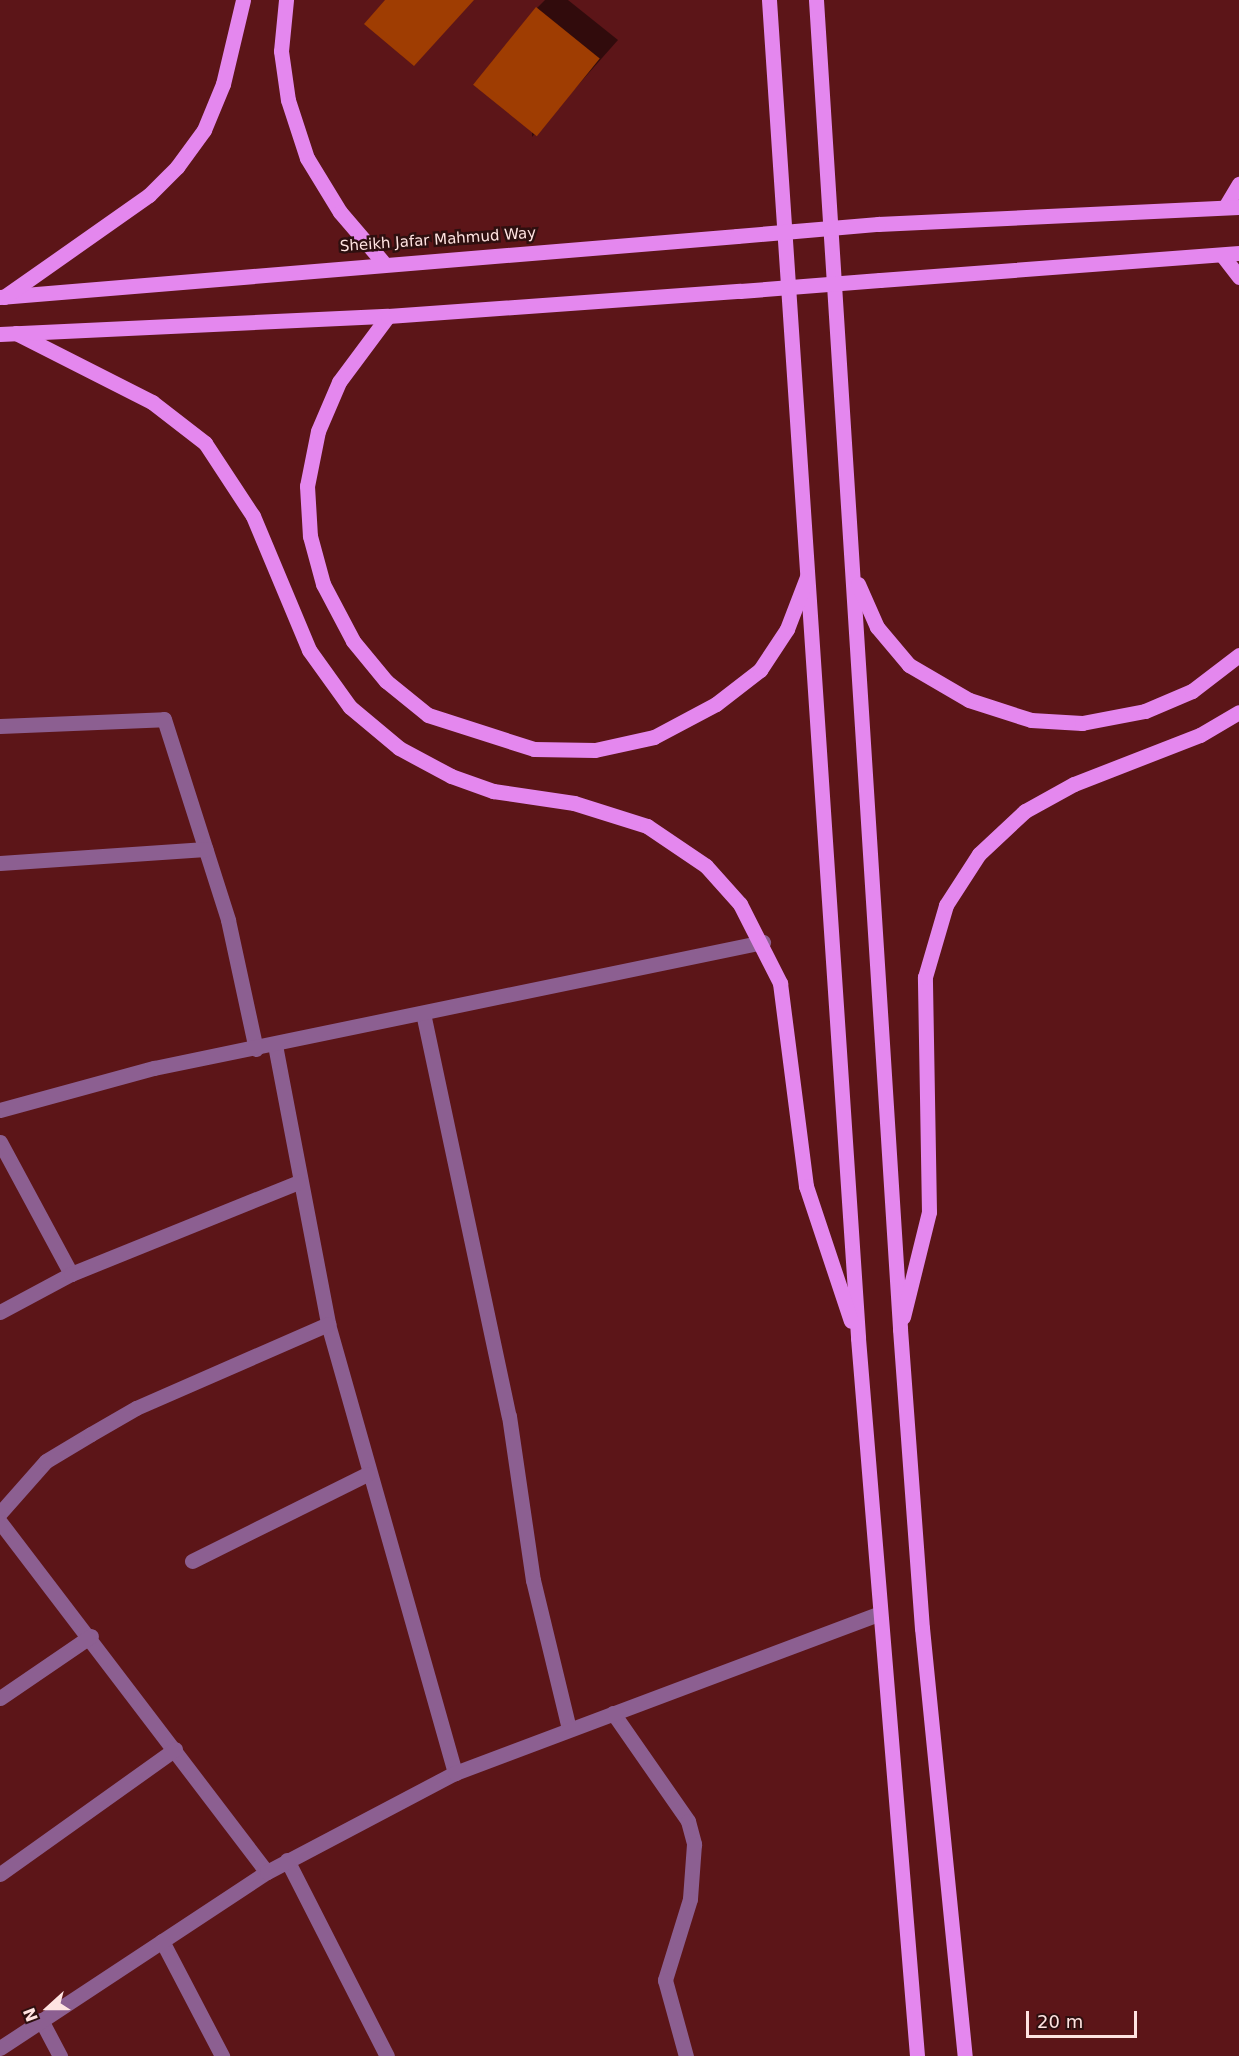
<!DOCTYPE html>
<html>
<head>
<meta charset="utf-8">
<style>
  body { margin:0 }
  #map { position:relative; width:1239px; height:2056px; overflow:hidden; background:#5c1518; font-family:"DejaVu Sans",sans-serif }
  div>[style] { position:absolute }
  [style*='--x'] { left:calc(var(--x)*1px); top:calc(var(--y)*1px); width:calc(var(--w)*1px); rotate:calc(var(--a)*1deg) }
  .shadow>* { inset:0; background:#0007 }
  .building>* { inset:0; background:#9f3d02; transform-origin:0 0 }
  .minor>* { height:15px; margin:-7.5px; padding:0 7.5px; transform-origin:7.5px; border-radius:7.5px; background:#8c5f91 }
  .major>* { height:15px; margin:-7.5px; padding:0 7.5px; transform-origin:7.5px; border-radius:7.5px; background:#e487ee }
  .major-bridge>* { height:15px; margin:-7.5px; padding:0 7.5px; transform-origin:7.5px; border-radius:7.5px; background:#e487ee }
  span { translate:-50% -50%; white-space:nowrap; text-align:center; line-height:1.15; -webkit-text-stroke:5px #2e0f0f; paint-order:stroke }
  .street-label { font-size:15px; color:#ffe3e1 }
  .north { position:absolute; left:18px; top:1978px; width:60px; height:60px; -webkit-text-stroke:4px #2e0f0f; paint-order:stroke; rotate:249deg; font-size:16px; font-weight:700; line-height:24px; text-align:center; color:#ffe3e1 }
  .north::after { content:''; display:block; margin:auto; width:21px; height:27px; background:#ffe3e1; clip-path:polygon(50% 0,100% 100%,50% 72%,0 100%) }
  .scale { position:absolute; left:1026px; top:2011px; width:111px; height:27px; box-sizing:border-box; border:3px solid #ffe3e1; border-top:0; padding-left:8px; font-size:18px; line-height:21px; white-space:nowrap; color:#ffe3e1; -webkit-text-stroke:4px #2e0f0f; paint-order:stroke }
</style>
</head>
<body>
<div id="map">
  <div class="shadow">
    <i style="clip-path:polygon(545px 0,568px 0,618px 40px,532px 137px,537px 8px)"></i>
  </div>
  <div class="building">
    <i style="clip-path:polygon(385px 0,474px 0,414px 66px,364px 24px)"></i>
    <i style="left:536px;top:7px;width:82px;height:100px;rotate:39deg"></i>
  </div>
  <div class="minor">
    <i style="--x:0;--y:726;--w:164;--a:-2.4"></i>
    <i style="--x:164;--y:719;--w:211;--a:72.3"></i>
    <i style="--x:228;--y:920;--w:132;--a:77.8"></i>
    <i style="--x:0;--y:863;--w:206;--a:-3.9"></i>
    <i style="--x:423;--y:1013;--w:412;--a:78"></i>
    <i style="--x:509;--y:1416;--w:166;--a:81.7"></i>
    <i style="--x:533;--y:1580;--w:153;--a:76.4"></i>
    <i style="--x:275;--y:1045;--w:284;--a:79.2"></i>
    <i style="--x:328;--y:1324;--w:467;--a:74.2"></i>
    <i style="--x:0;--y:1110;--w:160;--a:-15.3"></i>
    <i style="--x:154;--y:1068;--w:622;--a:-11.69"></i>
    <i style="--x:0;--y:1142;--w:150;--a:61.7"></i>
    <i style="--x:0;--y:1312;--w:81;--a:-28.2"></i>
    <i style="--x:71;--y:1274;--w:246;--a:-22"></i>
    <i style="--x:0;--y:1513;--w:69;--a:-48.5"></i>
    <i style="--x:46;--y:1461;--w:52;--a:-31"></i>
    <i style="--x:91;--y:1434;--w:52;--a:-30"></i>
    <i style="--x:136;--y:1408;--w:210;--a:-23.6"></i>
    <i style="--x:0;--y:1522;--w:440;--a:52.7"></i>
    <i style="--x:192;--y:1561;--w:195;--a:-26.4"></i>
    <i style="--x:0;--y:1698;--w:110;--a:-34.3"></i>
    <i style="--x:613;--y:1713;--w:131;--a:55.2"></i>
    <i style="--x:688;--y:1821;--w:24;--a:75"></i>
    <i style="--x:694;--y:1844;--w:55;--a:94.2"></i>
    <i style="--x:690;--y:1899;--w:85;--a:107.2"></i>
    <i style="--x:665;--y:1980;--w:79;--a:74.6"></i>
    <i style="--x:287;--y:1860;--w:220;--a:63"></i>
    <i style="--x:0;--y:1874;--w:215;--a:-35.5"></i>
    <i style="--x:162;--y:1941;--w:130;--a:62.4"></i>
    <i style="--x:41;--y:2020;--w:41;--a:62.2"></i>
    <i style="--x:0;--y:2048;--w:320;--a:-33.4"></i>
    <i style="--x:267;--y:1872;--w:212;--a:-27.8"></i>
    <i style="--x:455;--y:1773;--w:453;--a:-20.6"></i>
  </div>
  <div class="major">
    <i style="--x:286;--y:0;--w:51;--a:95.6"></i>
    <i style="--x:281;--y:51;--w:49;--a:81.9"></i>
    <i style="--x:288;--y:100;--w:61;--a:71.9"></i>
    <i style="--x:307;--y:158;--w:63;--a:58.6"></i>
    <i style="--x:340;--y:212;--w:65;--a:49.4"></i>
    <i style="--x:769;--y:0;--w:1341;--a:86.19"></i>
    <i style="--x:858;--y:1338;--w:720;--a:85.3"></i>
    <i style="--x:816;--y:0;--w:1332;--a:86.38"></i>
    <i style="--x:900;--y:1329;--w:300;--a:85.8"></i>
    <i style="--x:922;--y:1628;--w:430;--a:84.3"></i>
    <i style="--x:1225;--y:207;--w:27;--a:-59"></i>
    <i style="--x:878;--y:224;--w:361;--a:-2.7"></i>
    <i style="--x:1222;--y:255;--w:28;--a:52"></i>
    <i style="--x:880;--y:280;--w:360;--a:-4.3"></i>
    <i style="--x:0;--y:297;--w:740;--a:-4.73"></i>
    <i style="--x:4;--y:297;--w:177;--a:-35.1"></i>
    <i style="--x:149;--y:195;--w:40;--a:-45"></i>
    <i style="--x:177;--y:167;--w:46;--a:-53.9"></i>
    <i style="--x:204;--y:130;--w:50;--a:-67.6"></i>
    <i style="--x:223;--y:84;--w:86;--a:-76.6"></i>
    <i style="--x:388;--y:316;--w:82;--a:126.6"></i>
    <i style="--x:339;--y:382;--w:53;--a:113.2"></i>
    <i style="--x:318;--y:431;--w:56;--a:101.3"></i>
    <i style="--x:307;--y:486;--w:50;--a:86.6"></i>
    <i style="--x:310;--y:536;--w:50;--a:74.8"></i>
    <i style="--x:323;--y:584;--w:64;--a:62.2"></i>
    <i style="--x:353;--y:641;--w:52;--a:50.5"></i>
    <i style="--x:386;--y:681;--w:54;--a:39"></i>
    <i style="--x:428;--y:715;--w:111;--a:17.8"></i>
    <i style="--x:534;--y:749;--w:61;--a:0.9"></i>
    <i style="--x:595;--y:750;--w:60;--a:-12.4"></i>
    <i style="--x:654;--y:737;--w:70;--a:-28"></i>
    <i style="--x:716;--y:704;--w:56;--a:-37.7"></i>
    <i style="--x:760;--y:670;--w:49;--a:-56.6"></i>
    <i style="--x:787;--y:629;--w:56;--a:-69"></i>
    <i style="--x:16;--y:333;--w:153;--a:26.9"></i>
    <i style="--x:152;--y:402;--w:67;--a:37.7"></i>
    <i style="--x:205;--y:443;--w:87;--a:56.7"></i>
    <i style="--x:253;--y:516;--w:145;--a:67.3"></i>
    <i style="--x:309;--y:650;--w:70;--a:54.3"></i>
    <i style="--x:350;--y:707;--w:64;--a:39.9"></i>
    <i style="--x:399;--y:748;--w:59;--a:28.3"></i>
    <i style="--x:451;--y:776;--w:45;--a:19.7"></i>
    <i style="--x:493;--y:791;--w:82;--a:8.4"></i>
    <i style="--x:574;--y:803;--w:77;--a:17.5"></i>
    <i style="--x:647;--y:826;--w:71;--a:34.1"></i>
    <i style="--x:706;--y:866;--w:51;--a:48.2"></i>
    <i style="--x:740;--y:904;--w:89;--a:63.1"></i>
    <i style="--x:780;--y:983;--w:205;--a:82.7"></i>
    <i style="--x:806;--y:1186;--w:142;--a:71.6"></i>
    <i style="--x:0;--y:334;--w:388;--a:-2.7"></i>
    <i style="--x:388;--y:316;--w:353;--a:-4.1"></i>
    <i style="--x:858;--y:584;--w:47;--a:66.2"></i>
    <i style="--x:877;--y:627;--w:50;--a:49.9"></i>
    <i style="--x:909;--y:665;--w:69;--a:30.3"></i>
    <i style="--x:969;--y:700;--w:65;--a:17.9"></i>
    <i style="--x:1031;--y:720;--w:51;--a:3.4"></i>
    <i style="--x:1082;--y:723;--w:64;--a:-10.8"></i>
    <i style="--x:1145;--y:711;--w:51;--a:-23.1"></i>
    <i style="--x:1192;--y:691;--w:59;--a:-37.5"></i>
    <i style="--x:903;--y:1317;--w:108;--a:-76.1"></i>
    <i style="--x:929;--y:1212;--w:235;--a:-91"></i>
    <i style="--x:925;--y:977;--w:75;--a:-73.7"></i>
    <i style="--x:946;--y:905;--w:61;--a:-57.1"></i>
    <i style="--x:979;--y:854;--w:63;--a:-43.1"></i>
    <i style="--x:1025;--y:811;--w:56;--a:-28.9"></i>
    <i style="--x:1074;--y:784;--w:135;--a:-21.3"></i>
    <i style="--x:1200;--y:735;--w:45;--a:-30.5"></i>
  </div>
  <div class="major-bridge">
    <i style="--x:737;--y:236;--w:142;--a:-4.9"></i>
    <i style="--x:740;--y:291;--w:140;--a:-4.5"></i>
  </div>
  <div class="street-label">
    <span style="left:438px;top:240px;rotate:-4deg">Sheikh Jafar Mahmud Way</span>
  </div>
  <div class="north">N</div>
  <div class="scale">20 m</div>
</div>
</body>
</html>
